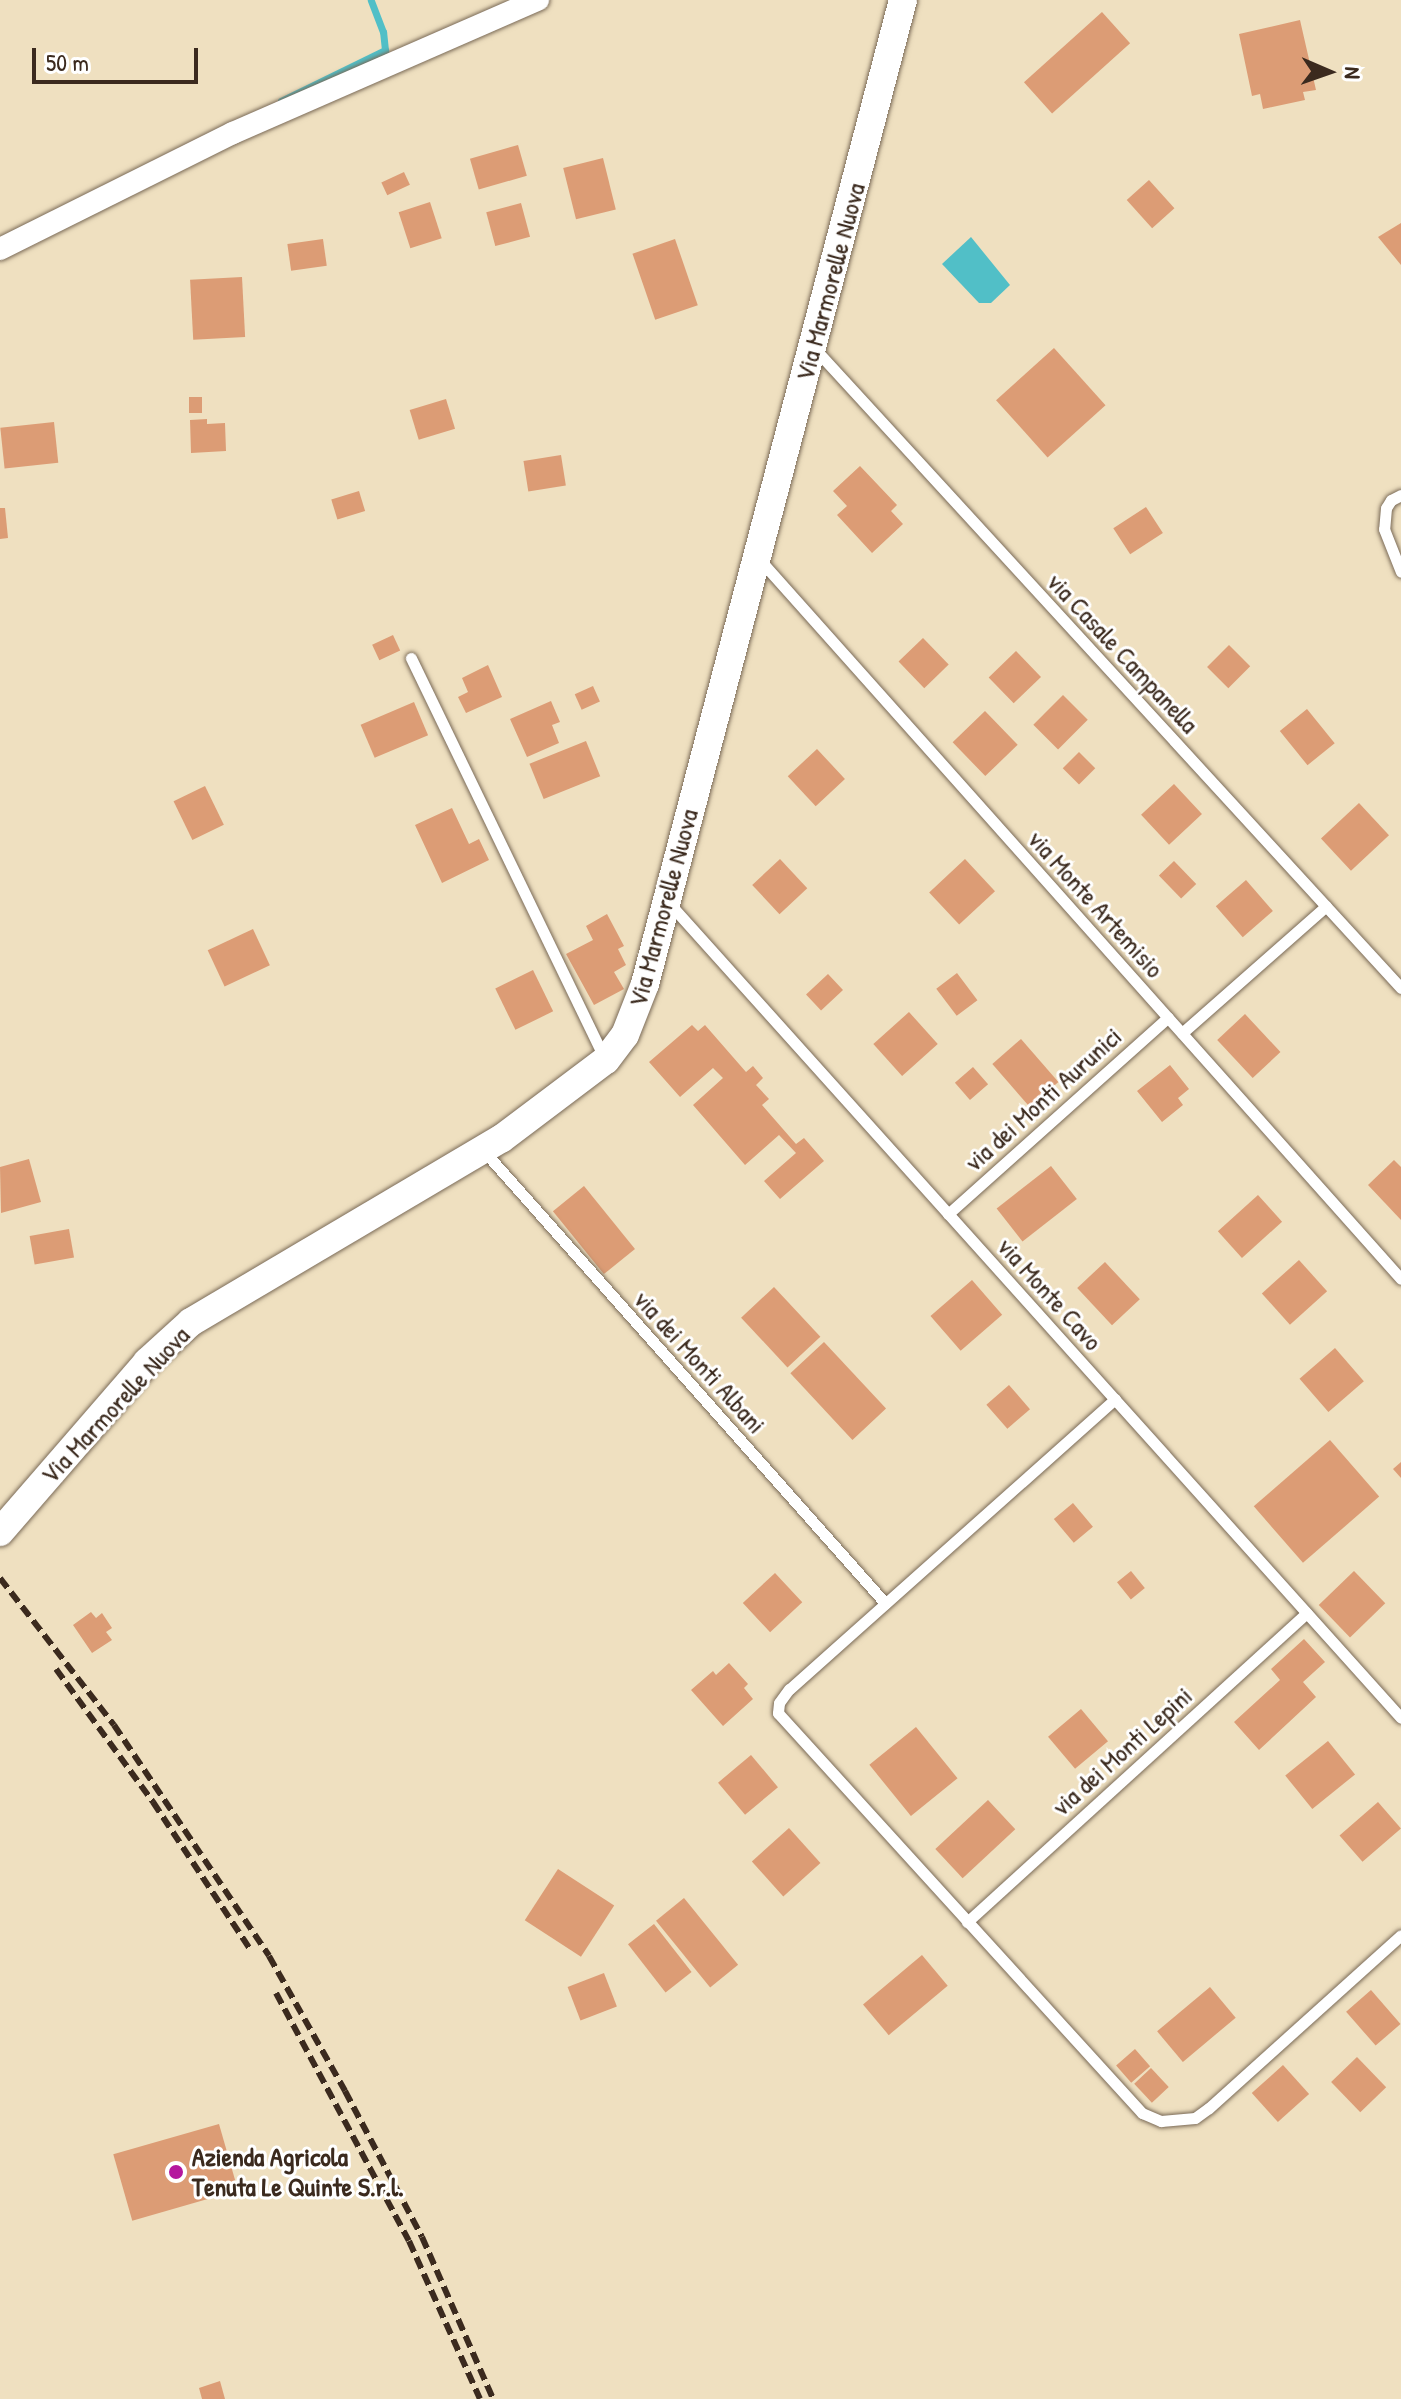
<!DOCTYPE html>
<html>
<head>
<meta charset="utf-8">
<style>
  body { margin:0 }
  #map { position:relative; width:1401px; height:2399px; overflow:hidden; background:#efe0c0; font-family:"Patrick Hand",sans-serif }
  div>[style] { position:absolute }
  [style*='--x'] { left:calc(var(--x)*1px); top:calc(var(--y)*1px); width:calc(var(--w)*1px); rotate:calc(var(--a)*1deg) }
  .water>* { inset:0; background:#51bfc7 }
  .stream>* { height:7px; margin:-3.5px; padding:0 3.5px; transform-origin:3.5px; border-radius:3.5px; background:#51bfc7 }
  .building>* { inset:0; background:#dc9c75; transform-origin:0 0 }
  .roads { filter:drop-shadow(0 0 2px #7a6a57) drop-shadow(0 0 2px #7a6a57) }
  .service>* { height:11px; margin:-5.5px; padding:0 5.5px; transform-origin:5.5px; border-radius:5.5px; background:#fff }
  .minor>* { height:22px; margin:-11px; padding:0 11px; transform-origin:11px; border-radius:11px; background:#fff }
  .tertiary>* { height:28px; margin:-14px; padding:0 14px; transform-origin:14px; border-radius:14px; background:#fff }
  .rail>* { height:6px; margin-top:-3px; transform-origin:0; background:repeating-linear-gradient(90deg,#3b2a1e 0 12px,transparent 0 18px) }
  .dots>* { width:22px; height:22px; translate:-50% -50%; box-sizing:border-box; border:4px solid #fff; border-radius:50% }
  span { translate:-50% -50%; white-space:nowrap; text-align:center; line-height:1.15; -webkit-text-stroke:6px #fff; paint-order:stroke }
  .street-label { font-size:26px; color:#3b2a1e }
  .poi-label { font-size:26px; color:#3b2a1e; font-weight:700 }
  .left { translate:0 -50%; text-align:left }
  .north { position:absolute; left:1289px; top:32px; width:80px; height:80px; -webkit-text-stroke:6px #fff; paint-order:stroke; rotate:92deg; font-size:22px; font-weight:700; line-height:32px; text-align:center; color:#3b2a1e }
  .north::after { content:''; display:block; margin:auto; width:28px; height:36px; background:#3b2a1e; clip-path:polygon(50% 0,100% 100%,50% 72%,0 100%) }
  .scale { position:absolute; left:32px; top:48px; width:166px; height:36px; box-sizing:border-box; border:4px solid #3b2a1e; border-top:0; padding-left:10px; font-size:24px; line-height:28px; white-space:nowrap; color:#3b2a1e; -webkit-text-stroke:6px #fff; paint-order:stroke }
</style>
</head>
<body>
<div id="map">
  <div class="water">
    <i style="clip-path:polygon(971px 237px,1010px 285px,991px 303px,979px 303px,942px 264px)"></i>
  </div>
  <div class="stream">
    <i style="--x:281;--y:101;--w:116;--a:-26.1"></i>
    <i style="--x:385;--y:50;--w:18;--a:-96"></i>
    <i style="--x:383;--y:32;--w:34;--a:-111"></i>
  </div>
  <div class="building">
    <i style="left:1102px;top:12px;width:42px;height:105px;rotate:48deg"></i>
    <i style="clip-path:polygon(1300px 20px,1316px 90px,1303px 92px,1305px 100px,1263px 109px,1260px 94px,1252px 96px,1239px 34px)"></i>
    <i style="left:518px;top:145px;width:32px;height:50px;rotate:74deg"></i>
    <i style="left:603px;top:158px;width:53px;height:41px;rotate:76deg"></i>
    <i style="left:404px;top:172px;width:14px;height:25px;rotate:65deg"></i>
    <i style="left:1149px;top:180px;width:38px;height:30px;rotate:48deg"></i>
    <i style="left:430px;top:202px;width:38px;height:33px;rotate:72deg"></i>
    <i style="left:521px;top:203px;width:35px;height:36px;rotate:75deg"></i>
    <i style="clip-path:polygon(1401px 223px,1401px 265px,1378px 237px)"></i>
    <i style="left:323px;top:239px;width:27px;height:36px;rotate:82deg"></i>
    <i style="left:675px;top:239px;width:70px;height:45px;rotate:71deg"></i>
    <i style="left:242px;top:277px;width:60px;height:52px;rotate:87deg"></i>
    <i style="left:1054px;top:348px;width:77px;height:78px;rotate:48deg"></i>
    <i style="left:189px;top:397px;width:13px;height:16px"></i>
    <i style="left:446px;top:399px;width:31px;height:38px;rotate:73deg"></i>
    <i style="clip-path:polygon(207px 419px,207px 424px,225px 423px,226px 451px,191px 453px,190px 420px)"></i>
    <i style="left:54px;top:422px;width:41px;height:54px;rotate:84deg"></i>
    <i style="left:561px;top:455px;width:31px;height:38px;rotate:81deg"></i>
    <i style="clip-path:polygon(860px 466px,897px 505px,891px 511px,903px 524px,872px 553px,837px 515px,847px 506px,833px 491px)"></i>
    <i style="left:359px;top:491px;width:21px;height:29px;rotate:73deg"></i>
    <i style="left:1146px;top:507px;width:31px;height:39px;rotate:57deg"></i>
    <i style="clip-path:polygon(0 508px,5px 508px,8px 538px,0 539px)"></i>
    <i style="left:393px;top:635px;width:17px;height:23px;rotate:65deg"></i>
    <i style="left:923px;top:638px;width:37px;height:34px;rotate:46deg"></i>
    <i style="left:1229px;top:645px;width:30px;height:31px;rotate:45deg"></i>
    <i style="left:1016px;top:651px;width:36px;height:38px;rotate:46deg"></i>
    <i style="clip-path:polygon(488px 665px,502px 697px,466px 713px,458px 697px,468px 692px,462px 678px)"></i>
    <i style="left:593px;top:686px;width:17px;height:20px;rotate:66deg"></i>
    <i style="left:1063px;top:695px;width:35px;height:42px;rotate:45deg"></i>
    <i style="clip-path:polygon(551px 701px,560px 722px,552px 725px,559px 743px,527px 757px,510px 719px)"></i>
    <i style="left:414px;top:702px;width:36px;height:58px;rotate:67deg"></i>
    <i style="left:1307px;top:709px;width:44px;height:35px;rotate:51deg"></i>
    <i style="left:985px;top:711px;width:47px;height:45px;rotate:46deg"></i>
    <i style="left:586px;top:741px;width:38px;height:61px;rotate:68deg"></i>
    <i style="left:817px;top:749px;width:41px;height:40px;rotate:47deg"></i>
    <i style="left:1079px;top:752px;width:23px;height:23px;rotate:45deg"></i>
    <i style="left:1174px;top:784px;width:41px;height:45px;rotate:47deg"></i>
    <i style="left:205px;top:786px;width:43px;height:35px;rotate:64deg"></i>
    <i style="left:1359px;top:803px;width:44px;height:52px;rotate:47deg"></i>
    <i style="clip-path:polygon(452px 808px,469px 844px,479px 839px,489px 860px,442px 883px,415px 825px)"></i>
    <i style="left:780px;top:859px;width:40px;height:38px;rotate:47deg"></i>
    <i style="left:965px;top:859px;width:44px;height:49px;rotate:47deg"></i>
    <i style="left:1174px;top:861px;width:32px;height:21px;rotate:46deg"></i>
    <i style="left:1246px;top:880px;width:41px;height:40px;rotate:49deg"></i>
    <i style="clip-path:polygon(607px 914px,624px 946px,618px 949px,626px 965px,614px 972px,624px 989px,594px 1005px,566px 954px,593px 940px,586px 926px)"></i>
    <i style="left:253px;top:929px;width:40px;height:50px;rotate:65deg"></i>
    <i style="left:533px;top:970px;width:46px;height:42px;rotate:64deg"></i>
    <i style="left:957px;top:973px;width:34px;height:26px;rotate:53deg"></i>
    <i style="left:828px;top:974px;width:22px;height:30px;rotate:47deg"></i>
    <i style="left:909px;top:1012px;width:43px;height:48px;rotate:48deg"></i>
    <i style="left:1245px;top:1014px;width:52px;height:38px;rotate:47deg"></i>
    <i style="clip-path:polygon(692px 1025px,698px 1031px,705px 1025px,746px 1072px,753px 1066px,763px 1078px,756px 1085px,769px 1099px,762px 1105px,796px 1144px,804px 1138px,824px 1161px,780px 1199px,764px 1181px,796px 1153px,779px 1135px,745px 1165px,693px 1105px,723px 1078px,713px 1068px,680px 1097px,649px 1062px)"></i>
    <i style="left:1021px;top:1039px;width:57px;height:38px;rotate:49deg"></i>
    <i style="clip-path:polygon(1170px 1065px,1189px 1089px,1178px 1098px,1183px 1105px,1162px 1122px,1137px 1091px)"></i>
    <i style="left:973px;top:1067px;width:23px;height:24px;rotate:49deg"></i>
    <i style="clip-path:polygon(29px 1159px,41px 1202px,1px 1213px,0 1167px)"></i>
    <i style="clip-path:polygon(1394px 1160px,1401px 1167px,1401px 1220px,1368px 1185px)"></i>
    <i style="left:1051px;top:1166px;width:42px;height:69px;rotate:52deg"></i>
    <i style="left:584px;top:1186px;width:81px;height:40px;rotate:51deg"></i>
    <i style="left:1258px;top:1195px;width:36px;height:54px;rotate:48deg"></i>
    <i style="left:69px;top:1229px;width:29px;height:40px;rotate:80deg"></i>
    <i style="left:1299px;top:1260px;width:42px;height:50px;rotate:48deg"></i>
    <i style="left:1105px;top:1262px;width:51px;height:38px;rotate:47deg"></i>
    <i style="left:972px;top:1280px;width:46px;height:55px;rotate:49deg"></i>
    <i style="left:774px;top:1287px;width:68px;height:45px;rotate:47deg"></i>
    <i style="left:824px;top:1342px;width:91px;height:46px;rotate:47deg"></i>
    <i style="left:1335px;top:1348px;width:44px;height:47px;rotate:49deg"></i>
    <i style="left:1009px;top:1385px;width:32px;height:30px;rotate:49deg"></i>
    <i style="left:1330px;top:1440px;width:75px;height:101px;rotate:49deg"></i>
    <i style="clip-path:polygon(1401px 1462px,1401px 1478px,1393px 1469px)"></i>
    <i style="left:1073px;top:1503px;width:31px;height:25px;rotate:50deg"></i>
    <i style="left:1131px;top:1571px;width:22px;height:18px;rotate:51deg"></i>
    <i style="left:1354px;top:1571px;width:45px;height:49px;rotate:46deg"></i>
    <i style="left:775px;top:1573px;width:40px;height:44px;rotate:47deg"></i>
    <i style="clip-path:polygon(91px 1612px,96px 1618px,102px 1613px,112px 1628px,106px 1632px,112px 1640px,92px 1653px,73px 1625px)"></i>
    <i style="clip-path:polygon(1304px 1639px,1325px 1662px,1303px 1682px,1316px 1697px,1259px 1750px,1234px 1722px,1280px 1680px,1271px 1669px)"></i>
    <i style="clip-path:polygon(729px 1663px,748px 1684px,744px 1688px,753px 1699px,723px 1726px,691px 1690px,713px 1671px,716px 1675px)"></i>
    <i style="left:1081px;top:1709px;width:42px;height:43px;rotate:50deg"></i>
    <i style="left:916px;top:1727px;width:66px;height:60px;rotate:51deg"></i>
    <i style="left:1328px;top:1741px;width:43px;height:55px;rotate:51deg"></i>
    <i style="left:751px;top:1755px;width:42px;height:43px;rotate:50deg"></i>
    <i style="left:988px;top:1800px;width:40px;height:72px;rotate:47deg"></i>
    <i style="left:1378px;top:1802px;width:35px;height:51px;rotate:49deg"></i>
    <i style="left:789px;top:1828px;width:47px;height:50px;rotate:48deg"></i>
    <i style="left:558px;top:1869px;width:67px;height:61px;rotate:33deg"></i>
    <i style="left:684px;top:1898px;width:86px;height:36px;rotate:51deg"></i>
    <i style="left:654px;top:1924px;width:61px;height:33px;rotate:52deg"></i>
    <i style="left:922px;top:1955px;width:40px;height:77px;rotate:50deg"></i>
    <i style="left:604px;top:1973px;width:36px;height:39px;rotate:69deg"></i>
    <i style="left:1210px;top:1987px;width:40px;height:69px;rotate:50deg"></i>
    <i style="left:1371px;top:1990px;width:45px;height:33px;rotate:49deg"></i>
    <i style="left:1135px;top:2049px;width:23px;height:25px;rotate:49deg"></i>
    <i style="left:1357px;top:2057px;width:42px;height:36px;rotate:46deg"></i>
    <i style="left:1283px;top:2065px;width:39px;height:42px;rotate:48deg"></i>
    <i style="left:1151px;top:2068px;width:26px;height:23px;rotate:47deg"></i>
    <i style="left:219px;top:2124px;width:69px;height:110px;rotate:74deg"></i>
    <i style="clip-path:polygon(220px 2381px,225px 2399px,202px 2399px,199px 2388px)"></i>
  </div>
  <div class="roads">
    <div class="service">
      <i style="--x:815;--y:349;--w:867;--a:47.48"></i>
      <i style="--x:1401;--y:495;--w:11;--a:153"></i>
      <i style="--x:1391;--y:500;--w:9;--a:122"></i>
      <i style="--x:1386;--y:508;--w:21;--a:95"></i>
      <i style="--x:1384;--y:529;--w:46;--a:68.4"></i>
      <i style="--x:760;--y:560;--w:963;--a:48.28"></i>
      <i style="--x:411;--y:658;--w:443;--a:64.2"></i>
      <i style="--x:669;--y:903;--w:1095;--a:48.07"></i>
      <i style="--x:1182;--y:1033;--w:192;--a:-41.4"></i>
      <i style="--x:483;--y:1150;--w:606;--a:48.41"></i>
      <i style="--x:948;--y:1214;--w:295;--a:-41.8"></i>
      <i style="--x:1115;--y:1399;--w:436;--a:138.3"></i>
      <i style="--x:789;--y:1689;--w:17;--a:126"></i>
      <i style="--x:779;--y:1703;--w:10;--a:96"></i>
      <i style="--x:778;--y:1713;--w:541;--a:47.7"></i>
      <i style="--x:1142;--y:2113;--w:21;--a:23"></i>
      <i style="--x:1161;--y:2121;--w:34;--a:-5"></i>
      <i style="--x:1195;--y:2118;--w:17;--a:-36"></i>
      <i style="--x:1209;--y:2108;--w:258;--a:-42"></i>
      <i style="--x:967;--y:1922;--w:459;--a:-42.3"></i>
    </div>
    <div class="minor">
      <i style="--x:0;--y:249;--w:260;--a:-26.5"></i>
      <i style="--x:233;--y:133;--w:333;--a:-23.6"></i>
    </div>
    <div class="tertiary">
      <i style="--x:0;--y:1532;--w:225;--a:-49.1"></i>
      <i style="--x:147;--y:1362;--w:59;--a:-42.3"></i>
      <i style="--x:191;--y:1322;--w:360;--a:-30.6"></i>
      <i style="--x:501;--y:1139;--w:131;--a:-37"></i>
      <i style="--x:606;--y:1060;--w:31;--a:-53"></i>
      <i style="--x:625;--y:1035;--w:55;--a:-68.6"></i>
      <i style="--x:645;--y:984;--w:1017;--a:-75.31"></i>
    </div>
  </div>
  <div class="rail">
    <i style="--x:0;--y:1578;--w:186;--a:52.2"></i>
    <i style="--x:114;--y:1725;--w:278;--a:56.1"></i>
    <i style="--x:269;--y:1956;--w:155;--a:60.6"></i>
    <i style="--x:345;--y:2091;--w:165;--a:62.2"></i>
    <i style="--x:422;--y:2237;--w:177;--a:66.3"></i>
    <i style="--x:56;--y:1669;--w:165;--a:53.9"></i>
    <i style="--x:153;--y:1802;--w:176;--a:56.6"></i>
    <i style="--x:276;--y:1993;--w:281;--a:61.8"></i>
    <i style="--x:409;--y:2241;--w:173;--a:65.8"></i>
  </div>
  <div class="dots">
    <i style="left:176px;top:2172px;background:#b5179e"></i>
  </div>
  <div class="street-label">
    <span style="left:830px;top:282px;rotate:-75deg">Via Marmorelle Nuova</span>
    <span style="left:1123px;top:653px;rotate:47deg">via Casale Campanella</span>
    <span style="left:1096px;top:904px;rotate:48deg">via Monte Artemisio</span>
    <span style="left:663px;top:908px;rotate:-75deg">Via Marmorelle Nuova</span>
    <span style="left:1043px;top:1099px;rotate:-42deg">via dei Monti Aurunici</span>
    <span style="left:1050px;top:1294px;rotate:48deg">via Monte Cavo</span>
    <span style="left:700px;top:1362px;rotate:48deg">via dei Monti Albani</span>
    <span style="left:115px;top:1405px;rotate:-47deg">Via Marmorelle Nuova</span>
    <span style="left:1122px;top:1751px;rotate:-42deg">via dei Monti Lepini</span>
  </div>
  <div class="poi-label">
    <span class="left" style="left:192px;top:2172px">Azienda Agricola<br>Tenuta Le Quinte S.r.l.</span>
  </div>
  <div class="north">N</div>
  <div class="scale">50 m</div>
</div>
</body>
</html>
